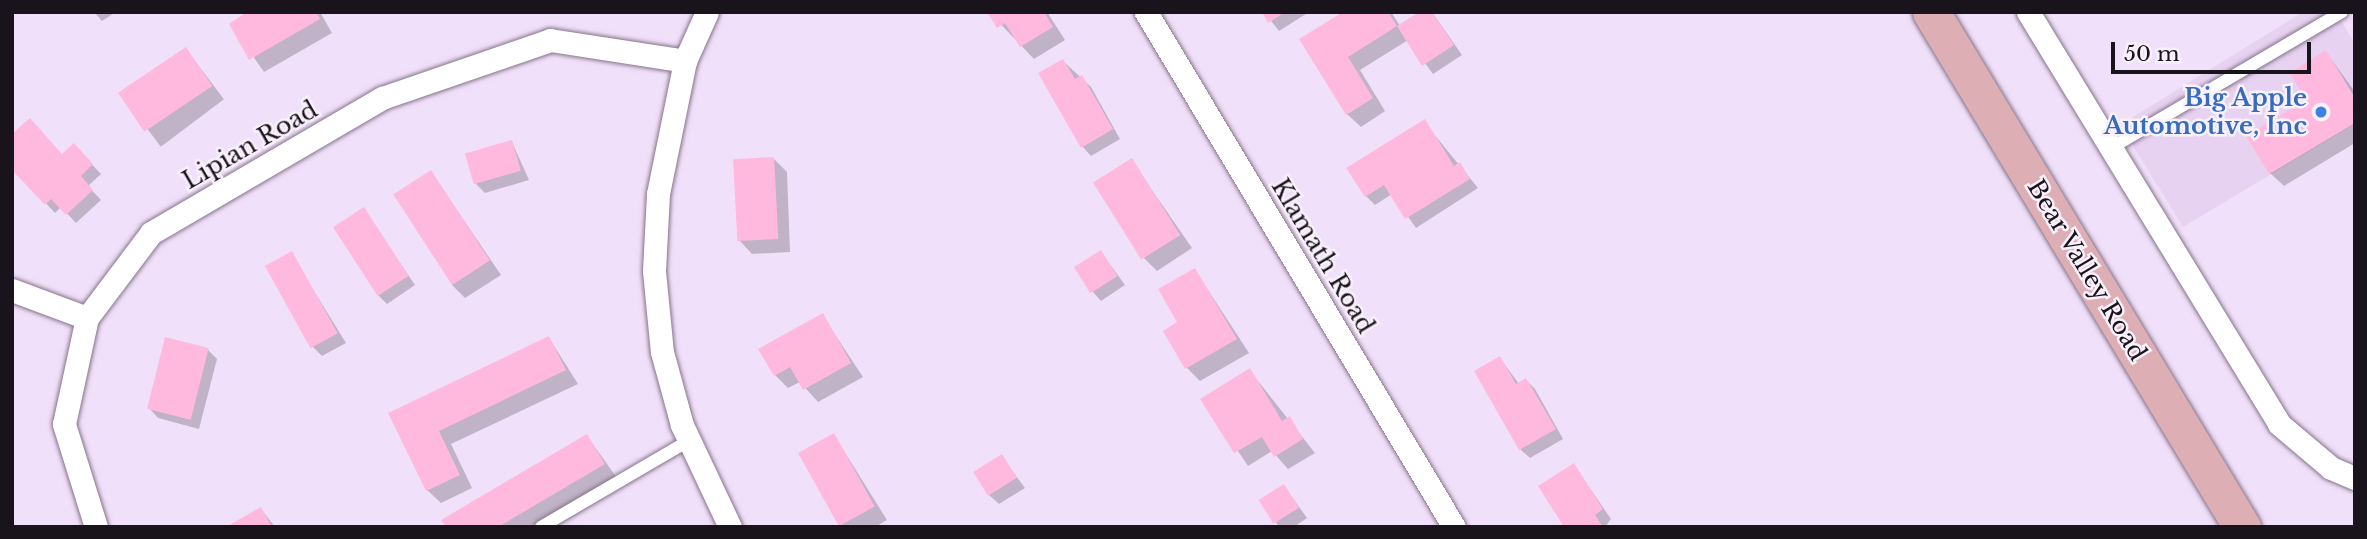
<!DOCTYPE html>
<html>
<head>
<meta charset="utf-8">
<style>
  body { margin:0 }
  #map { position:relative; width:2367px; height:539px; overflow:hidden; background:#f1e0f9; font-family:"Libre Baskerville",serif }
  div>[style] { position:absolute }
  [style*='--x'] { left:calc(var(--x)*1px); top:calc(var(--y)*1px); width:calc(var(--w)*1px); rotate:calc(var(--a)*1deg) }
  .built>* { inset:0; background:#e7d2f1 }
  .shadow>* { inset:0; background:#0003; transform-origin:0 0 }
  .building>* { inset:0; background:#ffb9de; transform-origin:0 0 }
  .roads { filter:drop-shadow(0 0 2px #84748b) drop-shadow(0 0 2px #84748b) }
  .lane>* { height:12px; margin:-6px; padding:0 6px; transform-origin:6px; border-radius:6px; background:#fff }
  .street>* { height:23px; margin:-11.5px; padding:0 11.5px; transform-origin:11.5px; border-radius:11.5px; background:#fff }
  .primary>* { height:37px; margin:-18.5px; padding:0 18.5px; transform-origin:18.5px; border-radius:18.5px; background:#deaeb5 }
  .dots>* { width:19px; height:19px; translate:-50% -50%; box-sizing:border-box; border:4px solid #f8f1fc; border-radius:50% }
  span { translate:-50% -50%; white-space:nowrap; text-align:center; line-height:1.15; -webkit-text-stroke:5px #f8f1fc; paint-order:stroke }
  .shop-label { font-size:24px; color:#366cbe; font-weight:700 }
  .right { translate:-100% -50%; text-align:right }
  .street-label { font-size:24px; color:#19131c }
  .frame { position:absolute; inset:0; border:14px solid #19131c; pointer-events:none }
  .scale { position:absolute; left:2111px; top:42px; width:200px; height:32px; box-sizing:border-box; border:4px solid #19131c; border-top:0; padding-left:9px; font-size:21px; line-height:24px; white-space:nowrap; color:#19131c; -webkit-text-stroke:5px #f8f1fc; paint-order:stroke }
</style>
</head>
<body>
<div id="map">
  <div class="built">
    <i style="clip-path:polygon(2303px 12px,2336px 12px,2355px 44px,2355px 124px,2183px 227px,2120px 125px)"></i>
  </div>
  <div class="shadow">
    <i style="clip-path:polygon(94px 12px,116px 12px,102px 21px)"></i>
    <i style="clip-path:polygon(249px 12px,320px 12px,332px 33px,264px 72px,231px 25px)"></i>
    <i style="clip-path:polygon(989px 12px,1047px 12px,1065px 40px,1034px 59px)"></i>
    <i style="clip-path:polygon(1264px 12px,1309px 12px,1279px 31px)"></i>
    <i style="clip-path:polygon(1346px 12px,1391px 12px,1400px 26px,1432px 12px,1462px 55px,1433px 74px,1408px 40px,1360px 70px,1385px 111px,1361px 127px,1347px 114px)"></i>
    <i style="left:186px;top:49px;width:63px;height:79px;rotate:53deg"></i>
    <i style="clip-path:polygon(2326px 52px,2355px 92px,2355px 143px,2284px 186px,2270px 173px)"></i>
    <i style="clip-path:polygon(1063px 61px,1091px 87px,1120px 139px,1091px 156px,1082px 146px)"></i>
    <i style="clip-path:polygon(1424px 122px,1478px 188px,1416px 228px,1392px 194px,1375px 205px,1366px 196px)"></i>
    <i style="clip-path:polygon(512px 142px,529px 180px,485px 193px,476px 184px)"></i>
    <i style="clip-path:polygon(74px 146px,101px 174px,88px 186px,101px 200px,76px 223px,61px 207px,55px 213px,12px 167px,63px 156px)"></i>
    <i style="clip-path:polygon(774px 159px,787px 172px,790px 252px,752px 254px,739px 240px)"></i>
    <i style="clip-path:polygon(1131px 160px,1192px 248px,1157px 271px,1144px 258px)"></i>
    <i style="clip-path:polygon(431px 172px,501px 275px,465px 298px,452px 285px)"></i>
    <i style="clip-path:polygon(364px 210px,415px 285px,387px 304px,378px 295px)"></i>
    <i style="clip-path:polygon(1101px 252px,1125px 285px,1101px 301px,1092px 291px)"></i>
    <i style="clip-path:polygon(291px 254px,346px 343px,322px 356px,313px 347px)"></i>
    <i style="clip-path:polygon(1195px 270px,1249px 353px,1200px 381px,1187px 368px,1180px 323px)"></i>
    <i style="clip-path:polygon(822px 315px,863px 377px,818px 402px,800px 382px,788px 388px,775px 375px)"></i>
    <i style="clip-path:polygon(549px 338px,578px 384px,451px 444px,472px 488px,441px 503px,427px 490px,391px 413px)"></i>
    <i style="clip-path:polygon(208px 350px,217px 359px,199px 429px,158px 418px,149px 408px)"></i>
    <i style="clip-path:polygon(1500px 358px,1519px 384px,1526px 380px,1535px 389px,1563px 439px,1530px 458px,1520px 449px)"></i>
    <i style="clip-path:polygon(1250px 371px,1315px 453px,1288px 469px,1272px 451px,1248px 466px,1203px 399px)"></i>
    <i style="clip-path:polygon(834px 435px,887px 520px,875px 527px,841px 525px)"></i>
    <i style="clip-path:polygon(587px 436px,617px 478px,533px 527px,448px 527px)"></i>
    <i style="clip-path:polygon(1001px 456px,1025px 488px,999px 504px,989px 495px)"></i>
    <i style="clip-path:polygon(1574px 465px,1611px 519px,1605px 527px,1566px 527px)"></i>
    <i style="clip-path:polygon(1284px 486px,1307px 518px,1294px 527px,1279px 527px,1261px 500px)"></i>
    <i style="clip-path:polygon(261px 509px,275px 527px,229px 527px)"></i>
  </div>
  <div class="building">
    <i style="clip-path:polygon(247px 12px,316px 12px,320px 19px,249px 60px,229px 24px)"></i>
    <i style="clip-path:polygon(987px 12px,1044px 12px,1053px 27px,1020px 47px,1005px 23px,997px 28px)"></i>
    <i style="clip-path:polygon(1262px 12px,1285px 12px,1268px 23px)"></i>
    <i style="clip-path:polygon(1343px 12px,1388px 12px,1397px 26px,1419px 12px,1432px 12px,1454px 45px,1422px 66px,1397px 26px,1348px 57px,1373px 98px,1346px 115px,1299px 39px)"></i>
    <i style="left:186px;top:47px;width:47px;height:82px;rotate:56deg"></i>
    <i style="clip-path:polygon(2326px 50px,2355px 98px,2355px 123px,2269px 174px,2246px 136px,2306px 100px,2290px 73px)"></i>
    <i style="clip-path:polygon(1063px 59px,1075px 79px,1082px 75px,1113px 129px,1081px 148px,1038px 73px)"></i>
    <i style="clip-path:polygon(30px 118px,62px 154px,74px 143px,93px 164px,81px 176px,93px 190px,66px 215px,51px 199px,45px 205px,12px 170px,12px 134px)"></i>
    <i style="clip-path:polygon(1425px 119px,1454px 166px,1460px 162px,1470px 179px,1405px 219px,1384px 185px,1365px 197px,1346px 168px)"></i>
    <i style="left:512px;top:140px;width:32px;height:49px;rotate:74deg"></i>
    <i style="left:774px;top:157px;width:82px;height:41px;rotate:87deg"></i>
    <i style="left:1132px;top:158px;width:91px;height:46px;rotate:58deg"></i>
    <i style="left:431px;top:170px;width:108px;height:45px;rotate:57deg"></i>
    <i style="left:364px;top:207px;width:82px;height:37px;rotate:57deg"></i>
    <i style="left:1101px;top:250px;width:31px;height:32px;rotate:58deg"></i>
    <i style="left:292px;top:251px;width:94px;height:31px;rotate:61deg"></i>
    <i style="clip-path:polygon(1195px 268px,1237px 339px,1185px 369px,1163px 331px,1177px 322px,1158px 289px)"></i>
    <i style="clip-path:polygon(823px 313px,851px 363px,803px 390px,790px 367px,774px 376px,758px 349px)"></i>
    <i style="clip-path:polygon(549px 336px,566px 370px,439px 431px,460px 475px,426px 491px,388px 413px)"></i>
    <i style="left:165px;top:337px;width:45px;height:74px;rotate:14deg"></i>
    <i style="clip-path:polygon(1500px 356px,1516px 384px,1526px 378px,1556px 429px,1519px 450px,1474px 371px)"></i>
    <i style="clip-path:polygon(1250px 368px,1282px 421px,1290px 416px,1303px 439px,1274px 457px,1262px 437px,1234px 453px,1200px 399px)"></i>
    <i style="left:834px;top:433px;width:84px;height:41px;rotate:61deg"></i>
    <i style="clip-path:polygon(587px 434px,605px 464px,498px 527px,446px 527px,441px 520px)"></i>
    <i style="left:1002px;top:454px;width:28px;height:34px;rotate:58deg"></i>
    <i style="clip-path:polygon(1574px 463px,1603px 509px,1595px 515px,1603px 527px,1564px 527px,1538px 486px)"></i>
    <i style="left:1284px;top:484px;width:28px;height:30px;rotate:58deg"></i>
    <i style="clip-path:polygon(261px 507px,272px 527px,226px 527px)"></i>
  </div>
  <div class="roads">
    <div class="lane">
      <i style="--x:2111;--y:148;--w:268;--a:-30.5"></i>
      <i style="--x:541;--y:527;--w:170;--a:-30.3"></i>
    </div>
    <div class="street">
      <i style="--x:707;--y:12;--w:54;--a:114.2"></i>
      <i style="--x:685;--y:61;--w:136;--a:101.5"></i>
      <i style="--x:658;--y:194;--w:77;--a:93"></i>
      <i style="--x:654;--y:271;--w:81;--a:84.4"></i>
      <i style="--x:662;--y:352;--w:76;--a:74.7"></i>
      <i style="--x:682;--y:425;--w:113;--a:64.8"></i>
      <i style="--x:1146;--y:12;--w:600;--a:59.12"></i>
      <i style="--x:2028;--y:12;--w:482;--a:58.6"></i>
      <i style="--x:2279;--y:424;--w:68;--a:40.2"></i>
      <i style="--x:2331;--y:468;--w:26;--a:23"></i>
      <i style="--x:12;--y:290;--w:80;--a:20.5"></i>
      <i style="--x:96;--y:527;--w:108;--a:-107.3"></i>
      <i style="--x:64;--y:424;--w:108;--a:-77.8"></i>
      <i style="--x:87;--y:318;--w:106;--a:-53"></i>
      <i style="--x:151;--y:233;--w:268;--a:-30.3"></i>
      <i style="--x:382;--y:98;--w:178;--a:-19"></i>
      <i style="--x:550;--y:40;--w:137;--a:8.8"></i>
    </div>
    <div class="primary">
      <i style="--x:1931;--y:12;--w:602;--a:58.87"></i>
    </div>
  </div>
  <div class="dots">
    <i style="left:2321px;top:112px;background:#3f7fe0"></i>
  </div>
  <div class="shop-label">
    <span class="right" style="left:2307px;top:112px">Big Apple<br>Automotive, Inc</span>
  </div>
  <div class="street-label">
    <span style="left:250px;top:145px;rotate:-30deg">Lipian Road</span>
    <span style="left:1323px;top:256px;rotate:59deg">Klamath Road</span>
    <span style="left:2087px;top:270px;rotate:59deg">Bear Valley Road</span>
  </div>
  <div class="frame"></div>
  <div class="scale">50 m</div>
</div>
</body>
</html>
